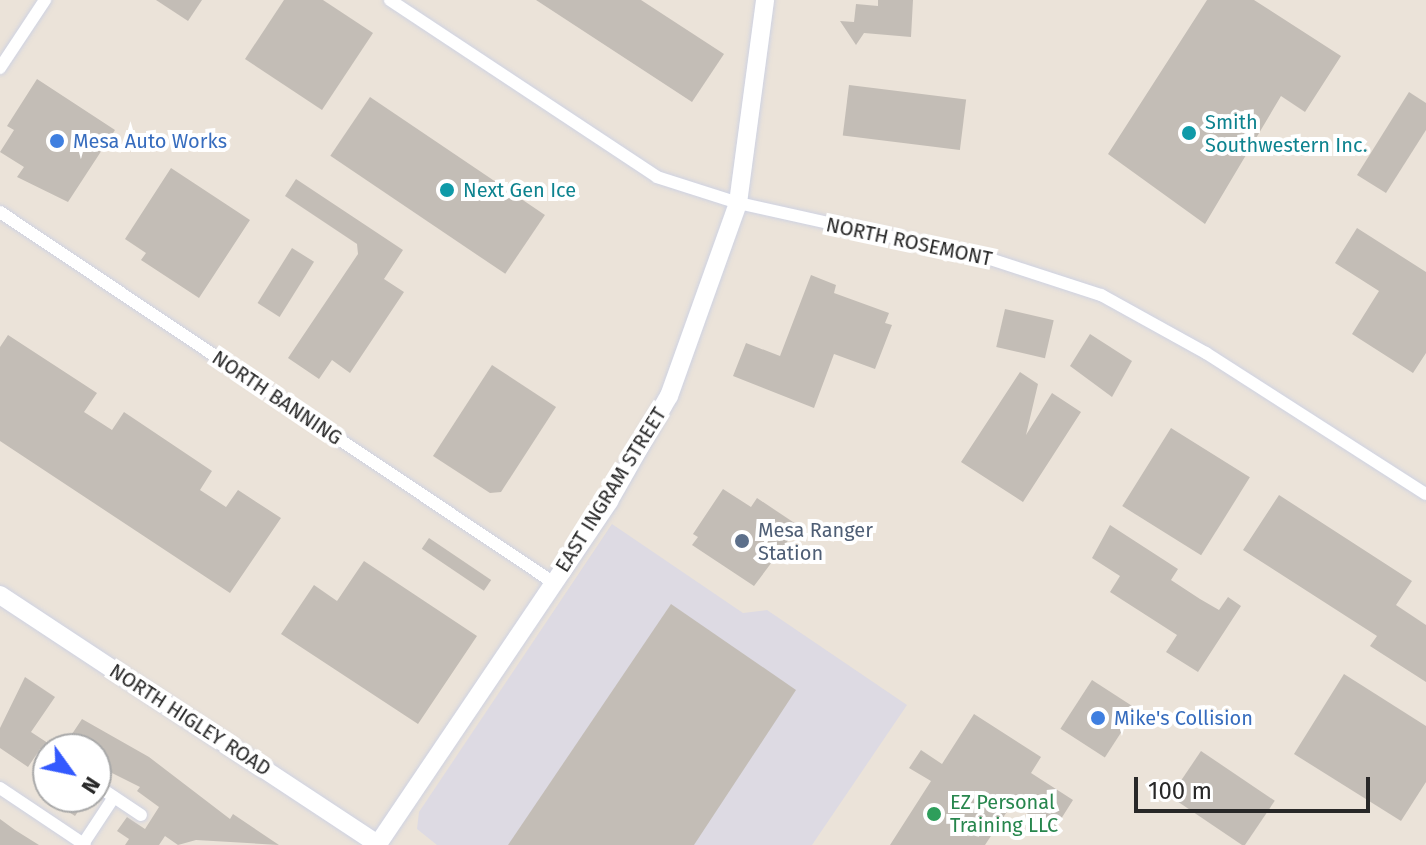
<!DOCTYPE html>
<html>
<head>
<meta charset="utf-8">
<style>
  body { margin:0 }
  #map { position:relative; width:1426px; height:845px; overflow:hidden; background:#ebe3d9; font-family:"Fira Sans",sans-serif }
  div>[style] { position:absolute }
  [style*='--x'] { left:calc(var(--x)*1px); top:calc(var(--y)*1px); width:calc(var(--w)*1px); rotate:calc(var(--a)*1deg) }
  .industrial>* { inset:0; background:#dddae3 }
  .building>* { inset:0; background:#c3bdb6; transform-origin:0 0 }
  .roads { filter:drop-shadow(0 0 2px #ced2e2) drop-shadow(0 0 2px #ced2e2) }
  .street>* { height:12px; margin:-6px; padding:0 6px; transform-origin:6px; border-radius:6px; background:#fff }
  .secondary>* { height:18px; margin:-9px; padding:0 9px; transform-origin:9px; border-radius:9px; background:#fff }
  .dots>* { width:22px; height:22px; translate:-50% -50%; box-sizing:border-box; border:4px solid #fff; border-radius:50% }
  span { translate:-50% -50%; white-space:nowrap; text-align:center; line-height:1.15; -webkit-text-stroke:8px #fff; paint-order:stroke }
  .culture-label { font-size:20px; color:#0d838f }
  .left { translate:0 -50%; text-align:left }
  .shop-label { font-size:20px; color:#366cbe }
  .street-label { font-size:20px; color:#282828 }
  .service-label { font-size:20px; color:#4e5e75 }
  .leisure-label { font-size:20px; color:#27864d }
  .north { position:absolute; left:32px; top:733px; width:80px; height:80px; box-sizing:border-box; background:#fff; border:2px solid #a9a9a9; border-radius:50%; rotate:123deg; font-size:22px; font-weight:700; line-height:32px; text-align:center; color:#282828 }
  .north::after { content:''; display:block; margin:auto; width:28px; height:36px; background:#3359fe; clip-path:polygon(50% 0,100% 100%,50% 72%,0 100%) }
  .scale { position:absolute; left:1134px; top:777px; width:236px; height:36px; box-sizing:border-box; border:4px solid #282828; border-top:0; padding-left:10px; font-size:24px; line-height:28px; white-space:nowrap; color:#282828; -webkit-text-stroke:6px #fff; paint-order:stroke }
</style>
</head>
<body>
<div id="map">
  <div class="industrial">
    <i style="clip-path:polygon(612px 524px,743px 613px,767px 610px,907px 705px,812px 845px,437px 845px,417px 829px,419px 812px)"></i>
  </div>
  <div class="building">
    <i style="clip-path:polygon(156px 0,202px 0,188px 21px)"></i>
    <i style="clip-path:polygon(284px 0,323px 0,373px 33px,322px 110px,245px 59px)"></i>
    <i style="clip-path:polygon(536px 0,641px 0,724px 54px,692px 102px)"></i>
    <i style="clip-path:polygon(878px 0,913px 0,911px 37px,864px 33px,856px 45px,840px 21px,854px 22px,856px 4px,878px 6px)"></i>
    <i style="clip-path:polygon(1207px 0,1254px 0,1341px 56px,1305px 112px,1281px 96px,1205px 224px,1108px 154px)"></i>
    <i style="clip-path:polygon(37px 79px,115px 130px,68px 202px,17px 177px,24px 167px,0 152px,14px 130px,7px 126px)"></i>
    <i style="left:849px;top:85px;width:118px;height:51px;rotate:7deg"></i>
    <i style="clip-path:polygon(1409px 92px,1426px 103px,1426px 130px,1386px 193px,1357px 175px)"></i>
    <i style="left:370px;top:97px;width:211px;height:71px;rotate:34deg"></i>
    <i style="clip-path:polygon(171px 168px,250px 220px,199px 298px,141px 260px,146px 253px,125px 239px)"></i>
    <i style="clip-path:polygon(296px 179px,403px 250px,384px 279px,404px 292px,350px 373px,332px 360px,319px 379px,288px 358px,358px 254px,357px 244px,285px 196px)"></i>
    <i style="clip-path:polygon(1357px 228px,1426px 272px,1426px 353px,1413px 373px,1352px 334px,1379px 291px,1335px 263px)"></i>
    <i style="left:292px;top:248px;width:26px;height:65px;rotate:32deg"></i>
    <i style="clip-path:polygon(811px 275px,836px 285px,834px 293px,889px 313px,885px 323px,892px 325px,875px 369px,834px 354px,814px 408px,733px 376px,746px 343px,780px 356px)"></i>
    <i style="left:1005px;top:309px;width:50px;height:39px;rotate:13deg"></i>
    <i style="clip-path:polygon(1090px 334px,1132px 361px,1112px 397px,1070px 366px)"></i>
    <i style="clip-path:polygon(8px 335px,97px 393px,84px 412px,112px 430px,124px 412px,212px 471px,200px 490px,226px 507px,238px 490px,281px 518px,230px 593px,0 441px,0 347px)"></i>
    <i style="clip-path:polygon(492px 365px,556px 407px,501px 492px,490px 493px,433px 456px)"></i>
    <i style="clip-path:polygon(1020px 372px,1038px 384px,1026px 435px,1052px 393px,1081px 412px,1023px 502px,961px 462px)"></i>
    <i style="left:1171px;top:428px;width:93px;height:92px;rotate:32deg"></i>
    <i style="clip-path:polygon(723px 489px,751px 507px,757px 498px,799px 526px,754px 586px,692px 545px,698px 537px,693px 534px)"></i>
    <i style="clip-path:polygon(1279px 495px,1412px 581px,1396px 605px,1426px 625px,1426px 682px,1370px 646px,1377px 636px,1243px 550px)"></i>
    <i style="clip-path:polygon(1110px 525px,1178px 569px,1171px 580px,1200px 599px,1219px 610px,1228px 597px,1241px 606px,1198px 672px,1166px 652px,1177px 635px,1110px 592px,1120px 576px,1092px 558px)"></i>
    <i style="left:429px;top:538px;width:75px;height:13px;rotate:34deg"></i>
    <i style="clip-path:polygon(364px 561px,477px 636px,418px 724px,281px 634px,314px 585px,337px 601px)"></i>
    <i style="clip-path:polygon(671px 604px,796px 690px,694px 845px,508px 845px)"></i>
    <i style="clip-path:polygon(1344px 674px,1426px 726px,1426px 782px,1401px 821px,1294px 754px)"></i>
    <i style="clip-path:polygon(25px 677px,55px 697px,31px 732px,57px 749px,40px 749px,28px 767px,0 748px,0 728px)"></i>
    <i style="left:1092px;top:680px;width:53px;height:58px;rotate:33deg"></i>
    <i style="clip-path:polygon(974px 714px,1041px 757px,1031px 773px,1073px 800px,1054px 830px,1012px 804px,985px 845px,890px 845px,931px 781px,909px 768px,921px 750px,942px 764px)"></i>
    <i style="clip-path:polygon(82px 719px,149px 757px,230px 819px,233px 814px,279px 845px,196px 840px,178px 845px,165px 836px,159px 845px,125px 845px,129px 839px,117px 831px,127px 817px,145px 829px,159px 807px,137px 791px,140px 787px,96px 765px,96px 749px,62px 749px)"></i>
    <i style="left:1201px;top:751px;width:89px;height:55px;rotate:34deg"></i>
    <i style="clip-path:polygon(46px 797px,88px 797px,75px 816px)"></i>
    <i style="clip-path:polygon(0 819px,15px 830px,39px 845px,0 845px)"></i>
  </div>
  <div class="roads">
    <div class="street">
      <i style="--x:390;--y:0;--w:320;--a:33.5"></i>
      <i style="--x:657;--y:177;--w:85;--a:17.8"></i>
      <i style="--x:738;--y:203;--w:255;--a:12.5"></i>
      <i style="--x:987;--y:258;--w:120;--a:18"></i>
      <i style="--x:1101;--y:295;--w:120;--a:28.9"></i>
      <i style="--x:1206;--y:353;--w:261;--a:32.7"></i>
      <i style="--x:0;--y:68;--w:82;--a:-56.5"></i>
      <i style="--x:0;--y:212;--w:667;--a:33.81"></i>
      <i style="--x:96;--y:785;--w:54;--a:33.7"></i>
      <i style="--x:0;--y:788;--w:102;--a:33.8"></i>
      <i style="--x:83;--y:844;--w:56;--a:-56.6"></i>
    </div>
    <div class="secondary">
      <i style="--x:0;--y:595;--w:454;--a:33.4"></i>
      <i style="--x:378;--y:844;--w:414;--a:-56"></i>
      <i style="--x:609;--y:501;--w:121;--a:-60.3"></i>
      <i style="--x:669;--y:396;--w:205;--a:-70.3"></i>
      <i style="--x:738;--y:203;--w:205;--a:-82.4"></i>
    </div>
  </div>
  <div class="dots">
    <i style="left:1189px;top:133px;background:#0f9aa8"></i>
    <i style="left:57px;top:141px;background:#3f7fe0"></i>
    <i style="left:447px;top:190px;background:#0f9aa8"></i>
    <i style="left:742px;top:541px;background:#5c6f8a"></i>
    <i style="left:1098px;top:718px;background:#3f7fe0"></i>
    <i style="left:934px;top:814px;background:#2e9e5b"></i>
  </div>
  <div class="culture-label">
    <span class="left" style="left:1205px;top:134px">Smith<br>Southwestern Inc.</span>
    <span class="left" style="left:463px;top:190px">Next Gen Ice</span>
  </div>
  <div class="shop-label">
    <span class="left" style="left:73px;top:141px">Mesa Auto Works</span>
    <span class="left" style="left:1114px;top:718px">Mike's Collision</span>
  </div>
  <div class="street-label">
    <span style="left:909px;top:242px;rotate:12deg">NORTH ROSEMONT</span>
    <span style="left:277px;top:398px;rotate:34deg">NORTH BANNING</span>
    <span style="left:611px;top:490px;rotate:-58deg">EAST INGRAM STREET</span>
    <span style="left:190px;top:720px;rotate:33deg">NORTH HIGLEY ROAD</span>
  </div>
  <div class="service-label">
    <span class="left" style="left:758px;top:542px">Mesa Ranger<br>Station</span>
  </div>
  <div class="leisure-label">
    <span class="left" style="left:950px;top:814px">EZ Personal<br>Training LLC</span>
  </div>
  <div class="north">N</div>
  <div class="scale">100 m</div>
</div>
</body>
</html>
